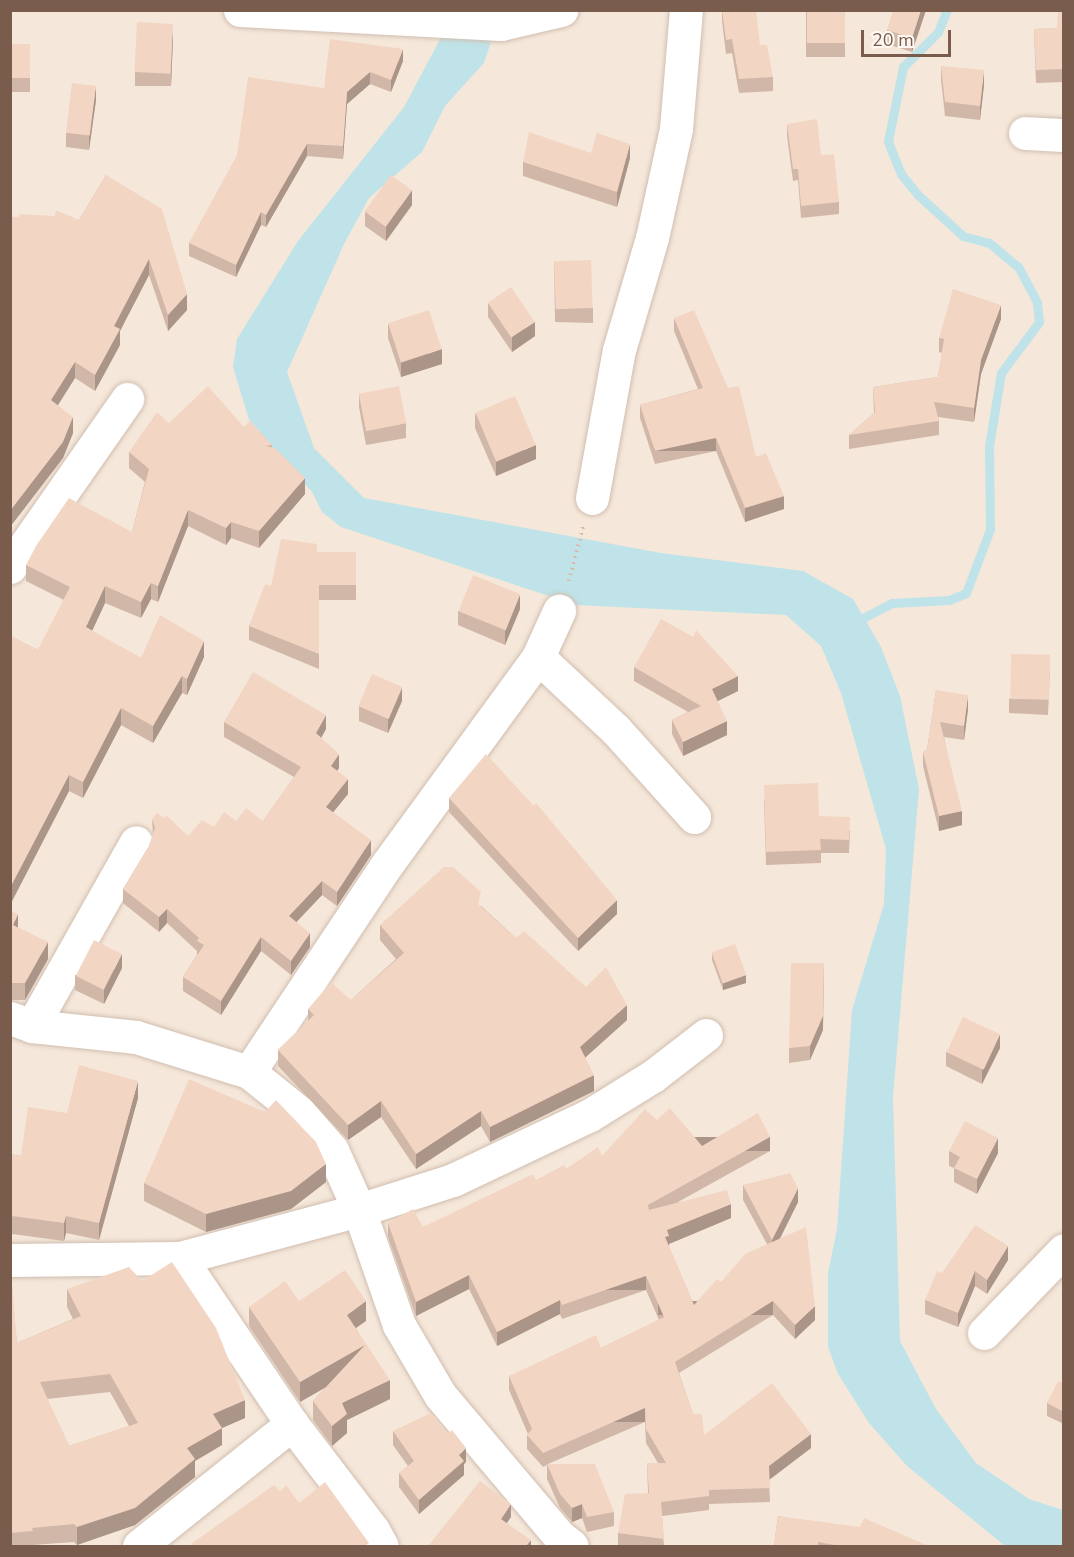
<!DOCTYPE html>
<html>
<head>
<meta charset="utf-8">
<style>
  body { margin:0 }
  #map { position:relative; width:1074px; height:1557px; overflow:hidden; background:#fdf6ec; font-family:"Nunito Sans",sans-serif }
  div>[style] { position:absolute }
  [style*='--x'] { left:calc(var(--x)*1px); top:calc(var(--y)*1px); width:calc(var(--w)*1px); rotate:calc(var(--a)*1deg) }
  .residential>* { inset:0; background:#f5e8da; transform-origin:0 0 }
  .water>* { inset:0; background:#bfe3e8 }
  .stream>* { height:9px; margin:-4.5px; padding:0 4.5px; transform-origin:4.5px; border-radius:4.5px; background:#bfe3e8 }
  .path>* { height:4px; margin-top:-2px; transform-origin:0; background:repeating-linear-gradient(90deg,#d9b8a5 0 1.5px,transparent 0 6px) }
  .roads { filter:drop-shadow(0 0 2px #d1beb0) drop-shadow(0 0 2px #d1beb0) }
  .minor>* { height:33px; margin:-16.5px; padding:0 16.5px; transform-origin:16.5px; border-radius:16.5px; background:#fff }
  .wall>* { inset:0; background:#d1b7a8; transform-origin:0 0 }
  .shaded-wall>* { inset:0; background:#aa9588; transform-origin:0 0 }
  .building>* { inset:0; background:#f3d5c3; transform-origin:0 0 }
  span { translate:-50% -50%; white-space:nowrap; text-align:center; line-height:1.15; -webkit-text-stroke:4.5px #fffaf3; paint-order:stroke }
  .frame { position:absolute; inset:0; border:12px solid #7a5c4d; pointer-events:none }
  .scale { position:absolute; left:861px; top:30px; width:90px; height:27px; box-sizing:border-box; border:3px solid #7a5c4d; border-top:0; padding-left:8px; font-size:18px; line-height:21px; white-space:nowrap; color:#7a5c4d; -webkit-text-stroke:4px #fffaf3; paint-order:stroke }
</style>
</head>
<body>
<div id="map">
  <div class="residential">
    <i style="left:11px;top:11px;width:1052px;height:1535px"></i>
  </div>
  <div class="water">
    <i style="clip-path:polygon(455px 11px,501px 11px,484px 63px,445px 106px,422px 152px,369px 198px,344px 244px,287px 372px,314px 448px,364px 498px,661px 553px,803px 571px,853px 599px,881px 647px,900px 696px,919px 789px,893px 1097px,900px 1341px,936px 1409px,976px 1463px,1029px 1499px,1063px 1510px,1063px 1546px,1005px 1546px,907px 1466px,869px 1423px,838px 1374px,828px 1347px,828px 1273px,837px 1229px,852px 1010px,884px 904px,886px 849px,841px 693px,821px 646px,786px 615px,576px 605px,341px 527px,322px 512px,312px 492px,249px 420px,233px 367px,237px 339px,298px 241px,404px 107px)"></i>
  </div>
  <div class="stream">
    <i style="--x:855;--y:622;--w:42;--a:-27.2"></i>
    <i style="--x:892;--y:603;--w:57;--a:-3"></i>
    <i style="--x:949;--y:600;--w:18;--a:-22"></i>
    <i style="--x:966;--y:593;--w:68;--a:-69.4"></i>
    <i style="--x:990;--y:529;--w:83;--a:-90.7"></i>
    <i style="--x:989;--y:446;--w:74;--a:-80.7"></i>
    <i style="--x:1001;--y:373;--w:64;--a:-53.3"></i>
    <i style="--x:1039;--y:322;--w:20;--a:-96"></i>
    <i style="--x:1037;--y:302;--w:40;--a:-118"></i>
    <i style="--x:1018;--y:267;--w:38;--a:-140"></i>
    <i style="--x:989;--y:243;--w:27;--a:-165"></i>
    <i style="--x:963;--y:236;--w:61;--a:-137.7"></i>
    <i style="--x:918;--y:195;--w:27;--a:-129"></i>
    <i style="--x:901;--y:174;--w:35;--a:-112"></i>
    <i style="--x:888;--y:141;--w:76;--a:-78.5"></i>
    <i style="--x:903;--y:67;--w:49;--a:-45"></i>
    <i style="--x:938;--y:32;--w:24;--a:-68"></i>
  </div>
  <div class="path">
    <i style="--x:569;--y:581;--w:56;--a:-75.5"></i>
  </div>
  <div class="roads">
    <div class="minor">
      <i style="--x:240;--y:10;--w:261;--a:3.1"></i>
      <i style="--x:501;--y:24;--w:62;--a:-13.1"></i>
      <i style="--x:1025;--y:133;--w:39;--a:3"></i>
      <i style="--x:592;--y:498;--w:150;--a:-79.7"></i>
      <i style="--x:619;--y:350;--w:117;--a:-73.6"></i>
      <i style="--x:652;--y:238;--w:112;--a:-77.6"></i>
      <i style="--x:676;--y:129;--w:119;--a:-85.2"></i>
      <i style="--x:10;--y:567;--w:205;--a:-55.1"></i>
      <i style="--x:538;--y:657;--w:51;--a:-65.5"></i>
      <i style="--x:10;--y:1018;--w:23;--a:20"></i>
      <i style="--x:32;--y:1026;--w:105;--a:6"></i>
      <i style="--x:136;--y:1037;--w:118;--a:17.2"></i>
      <i style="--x:249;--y:1072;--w:64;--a:38.7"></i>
      <i style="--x:299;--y:1112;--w:50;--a:49"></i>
      <i style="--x:332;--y:1150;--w:66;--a:65.8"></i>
      <i style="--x:359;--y:1210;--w:122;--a:70.8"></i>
      <i style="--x:399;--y:1325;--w:81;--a:59.6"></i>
      <i style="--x:440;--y:1395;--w:185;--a:49.8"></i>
      <i style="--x:559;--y:1536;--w:16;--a:38"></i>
      <i style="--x:32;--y:1026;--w:211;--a:-60.5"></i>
      <i style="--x:249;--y:1072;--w:251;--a:-56.4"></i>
      <i style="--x:388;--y:863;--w:255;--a:-53.9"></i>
      <i style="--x:538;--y:657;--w:107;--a:43.1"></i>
      <i style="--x:616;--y:730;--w:117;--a:48.1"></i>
      <i style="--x:180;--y:1258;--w:200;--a:56"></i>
      <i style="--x:292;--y:1424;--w:133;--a:52.6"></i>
      <i style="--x:373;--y:1530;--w:18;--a:61"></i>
      <i style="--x:10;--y:1260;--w:170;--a:-0.7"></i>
      <i style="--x:180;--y:1258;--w:185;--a:-15"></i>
      <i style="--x:359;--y:1210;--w:99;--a:-17.7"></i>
      <i style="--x:453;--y:1180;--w:152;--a:-25.4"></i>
      <i style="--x:590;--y:1115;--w:74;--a:-31.8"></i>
      <i style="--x:653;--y:1076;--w:67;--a:-37.7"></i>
      <i style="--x:984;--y:1333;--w:115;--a:-46.1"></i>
      <i style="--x:139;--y:1546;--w:196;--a:-38.6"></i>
    </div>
  </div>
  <div class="wall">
    <i style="clip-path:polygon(722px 10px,760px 45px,773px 77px,773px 91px,739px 93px,732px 53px,726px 54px,722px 21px)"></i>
    <i style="left:806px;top:10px;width:39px;height:47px"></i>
    <i style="clip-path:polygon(926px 10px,912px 52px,887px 44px,887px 30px)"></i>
    <i style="clip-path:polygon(1064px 10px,1064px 82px,1036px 83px,1034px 29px,1057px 28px)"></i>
    <i style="clip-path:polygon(173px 38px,171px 86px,135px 86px,135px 72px)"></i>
    <i style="left:10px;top:44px;width:20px;height:48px"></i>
    <i style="clip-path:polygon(403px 61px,391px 92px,370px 84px,347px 104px,343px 159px,307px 156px,266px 227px,261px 225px,236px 277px,189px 256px,189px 243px,324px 88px)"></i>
    <i style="clip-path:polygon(941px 66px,984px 85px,980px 120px,945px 116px,941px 80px)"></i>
    <i style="clip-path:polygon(96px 100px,89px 150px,66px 147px,66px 133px)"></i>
    <i style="clip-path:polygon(787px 124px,821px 155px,839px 202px,839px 214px,801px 218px,798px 180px,793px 181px,787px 136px)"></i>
    <i style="clip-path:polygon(591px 153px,630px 158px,617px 207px,523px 176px,523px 162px)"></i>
    <i style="clip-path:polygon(106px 175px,187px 310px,168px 331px,149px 275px,120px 331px,120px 345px,95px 391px,75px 378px,58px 405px,73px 433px,63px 458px,10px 527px,10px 216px,18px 218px,79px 220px)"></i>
    <i style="clip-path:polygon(412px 205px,386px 241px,365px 226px,365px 212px)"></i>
    <i style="clip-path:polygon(554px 261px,593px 308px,593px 323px,555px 322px)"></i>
    <i style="clip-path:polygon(488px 303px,535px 336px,512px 352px,488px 317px)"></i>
    <i style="clip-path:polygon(674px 318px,756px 457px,784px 509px,745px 522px,716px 451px,655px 464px,640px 418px,640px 405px,698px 389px,674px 331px)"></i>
    <i style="clip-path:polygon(1001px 319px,981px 374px,974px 422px,938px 417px,939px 421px,939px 435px,849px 449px,849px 435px,874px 413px,873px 387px,938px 377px,942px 353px,939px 352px,939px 338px)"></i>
    <i style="clip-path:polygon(388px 324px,442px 364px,401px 377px,388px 338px)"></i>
    <i style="clip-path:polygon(359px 393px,406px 423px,406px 438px,366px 445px,359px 407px)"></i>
    <i style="clip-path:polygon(475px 413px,536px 459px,496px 476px,475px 428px)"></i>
    <i style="clip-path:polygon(169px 423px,244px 427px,272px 445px,272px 447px,305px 494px,259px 548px,231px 538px,226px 545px,188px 526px,158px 602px,151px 599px,141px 618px,105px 603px,92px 631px,141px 658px,204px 657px,187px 695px,182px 693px,153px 743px,121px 725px,83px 798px,69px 791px,10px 905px,10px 636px,38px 650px,64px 600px,26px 581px,26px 565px,132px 532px,145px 482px,129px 468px,129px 452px)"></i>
    <i style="clip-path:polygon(317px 552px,356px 552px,356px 600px,319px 600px,319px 669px,249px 640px,249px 626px,271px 586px)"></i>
    <i style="clip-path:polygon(520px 609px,505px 645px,458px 625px,458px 611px)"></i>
    <i style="clip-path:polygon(634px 667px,738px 691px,717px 701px,727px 735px,683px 756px,672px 734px,672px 720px,688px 712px,634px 681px)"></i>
    <i style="clip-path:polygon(1050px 670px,1048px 715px,1009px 713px,1009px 699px)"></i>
    <i style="clip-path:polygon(936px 690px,968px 709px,964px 740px,944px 737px,962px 825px,939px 831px,923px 766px,923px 752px,927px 750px)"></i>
    <i style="clip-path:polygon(402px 701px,388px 733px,359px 721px,359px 706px)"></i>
    <i style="clip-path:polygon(224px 722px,326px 729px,321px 738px,339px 768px,337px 771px,348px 794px,333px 812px,371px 855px,337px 906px,322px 895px,296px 922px,310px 947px,291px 975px,261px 951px,221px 1015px,183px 991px,183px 977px,197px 955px,197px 951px,167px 923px,159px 932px,123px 903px,123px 889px,149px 846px,153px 835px,152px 819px,188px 836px,214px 827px,236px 821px,263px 821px,294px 777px,224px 737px)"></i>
    <i style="clip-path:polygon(449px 798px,534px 806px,617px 914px,578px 951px,449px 812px)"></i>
    <i style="clip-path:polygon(764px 799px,819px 816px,850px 831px,849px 853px,821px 853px,821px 863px,766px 865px)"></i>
    <i style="clip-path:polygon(481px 906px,516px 938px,586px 987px,627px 1020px,585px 1058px,594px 1091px,490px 1142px,481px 1126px,416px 1169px,381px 1117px,348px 1140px,278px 1066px,278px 1050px,308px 1021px,308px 1009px,351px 1000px,396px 959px,380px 940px,380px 925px)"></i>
    <i style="clip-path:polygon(10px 911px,18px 928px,48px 959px,25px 1000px,10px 1000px)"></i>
    <i style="clip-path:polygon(712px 953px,746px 983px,723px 990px,712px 960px)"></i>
    <i style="clip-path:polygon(122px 968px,104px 1004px,75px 990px,75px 975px)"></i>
    <i style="clip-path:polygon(823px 1030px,810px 1060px,789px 1063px,789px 1048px)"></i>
    <i style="clip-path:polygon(1000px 1048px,982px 1084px,946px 1066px,946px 1052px)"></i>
    <i style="clip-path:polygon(138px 1098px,99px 1240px,66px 1233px,64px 1241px,12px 1234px,10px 1241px,10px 1154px,21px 1156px,67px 1113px)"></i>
    <i style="clip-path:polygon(657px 1120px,702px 1146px,770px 1151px,678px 1202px,731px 1218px,669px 1244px,669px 1247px,694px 1305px,767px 1244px,743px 1200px,743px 1185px,798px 1202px,780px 1239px,815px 1320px,795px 1339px,773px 1315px,679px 1373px,693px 1414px,704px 1435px,811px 1448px,769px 1480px,770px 1502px,709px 1504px,709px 1510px,662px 1516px,664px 1546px,618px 1546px,618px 1533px,648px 1493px,647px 1463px,658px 1463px,646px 1443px,645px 1422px,548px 1464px,614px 1512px,614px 1526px,587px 1532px,582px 1518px,572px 1522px,560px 1508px,547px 1479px,547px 1465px,543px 1467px,527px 1449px,527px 1435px,528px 1434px,509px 1390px,509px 1376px,601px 1348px,659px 1320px,646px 1290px,562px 1319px,560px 1314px,497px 1346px,469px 1289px,416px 1316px,388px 1237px,388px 1223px,423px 1227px,536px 1180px,602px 1156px)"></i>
    <i style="clip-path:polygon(949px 1151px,998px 1153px,977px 1194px,954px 1182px,954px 1168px,949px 1166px)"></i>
    <i style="clip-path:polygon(326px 1182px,291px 1209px,206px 1232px,144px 1201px,144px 1183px)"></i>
    <i style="clip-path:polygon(1008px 1260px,987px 1294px,975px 1286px,958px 1327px,925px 1314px,925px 1300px,942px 1273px)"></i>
    <i style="clip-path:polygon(evenodd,10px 1281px,17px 1343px,73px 1319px,67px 1307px,67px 1289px,245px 1418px,222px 1428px,222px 1445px,195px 1461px,195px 1477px,135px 1525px,77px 1545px,74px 1542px,33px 1545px,33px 1546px,10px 1546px,10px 1281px,110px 1392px,129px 1426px,69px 1446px,47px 1399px,110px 1392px)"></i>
    <i style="clip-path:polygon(299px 1301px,366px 1321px,356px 1328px,390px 1399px,347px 1420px,347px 1433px,332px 1446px,313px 1420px,313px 1401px,327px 1386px,300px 1402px,249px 1326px,249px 1307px)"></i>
    <i style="clip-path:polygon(1064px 1383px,1064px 1424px,1047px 1416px,1047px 1403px)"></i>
    <i style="clip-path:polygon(393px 1431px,447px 1434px,466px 1462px,464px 1464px,464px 1475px,419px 1514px,399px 1487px,399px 1473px,408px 1466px,393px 1445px)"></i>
    <i style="clip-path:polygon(778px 1516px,929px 1546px,774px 1546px)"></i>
  </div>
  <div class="shaded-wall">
    <i style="clip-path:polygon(921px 10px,926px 10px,912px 52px,912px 38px)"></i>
    <i style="clip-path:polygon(173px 24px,173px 38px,171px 86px,171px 72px)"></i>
    <i style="clip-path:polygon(403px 49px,403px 61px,391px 92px,391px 80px)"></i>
    <i style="clip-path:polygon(984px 70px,984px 85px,980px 120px,980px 106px)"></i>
    <i style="clip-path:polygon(370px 72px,370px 84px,347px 104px,343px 159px,343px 146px,347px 92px)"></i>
    <i style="clip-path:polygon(96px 86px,96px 100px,89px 150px,89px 136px)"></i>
    <i style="clip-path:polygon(307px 144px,307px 156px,266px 227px,266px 215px)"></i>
    <i style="clip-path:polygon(630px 144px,630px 158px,617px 207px,617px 192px)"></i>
    <i style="clip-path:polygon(412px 190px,412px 205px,386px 241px,386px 227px)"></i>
    <i style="clip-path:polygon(261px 212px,261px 225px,236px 277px,236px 265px)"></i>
    <i style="clip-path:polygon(149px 259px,149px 275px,120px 331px,120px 345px,95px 391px,95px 375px,114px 326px)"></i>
    <i style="clip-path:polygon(187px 294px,187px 310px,168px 331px,168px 315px)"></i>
    <i style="clip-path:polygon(1001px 305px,1001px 319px,981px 374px,974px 422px,974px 408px,981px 360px)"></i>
    <i style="clip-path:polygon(535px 322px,535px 336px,512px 352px,512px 337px)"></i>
    <i style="clip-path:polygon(442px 349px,442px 364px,401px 377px,401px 363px)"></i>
    <i style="clip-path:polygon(75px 362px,75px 378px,51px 416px,51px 400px)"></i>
    <i style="clip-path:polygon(73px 417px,73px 433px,63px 458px,10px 527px,10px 511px)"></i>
    <i style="left:716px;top:438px;width:13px;height:62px;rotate:90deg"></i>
    <i style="clip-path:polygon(536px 445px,536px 459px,496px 476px,496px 462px)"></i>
    <i style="clip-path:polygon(305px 478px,305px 494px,259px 548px,259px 531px)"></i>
    <i style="clip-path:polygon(784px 496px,784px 509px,745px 522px,745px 508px)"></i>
    <i style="clip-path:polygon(188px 510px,188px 526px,158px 602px,158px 586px)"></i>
    <i style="clip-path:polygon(231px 522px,231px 538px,226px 545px,226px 528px)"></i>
    <i style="clip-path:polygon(151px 583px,151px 599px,141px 618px,141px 602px)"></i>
    <i style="clip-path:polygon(105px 586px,105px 603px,86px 644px,86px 627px)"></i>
    <i style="clip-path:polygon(520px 594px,520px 609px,505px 645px,505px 631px)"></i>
    <i style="clip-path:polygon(204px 641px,204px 657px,187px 695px,187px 679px)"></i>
    <i style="clip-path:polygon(182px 676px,182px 693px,153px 743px,153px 726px)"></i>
    <i style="clip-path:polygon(738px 676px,738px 691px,712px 704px,712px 689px)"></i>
    <i style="clip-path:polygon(402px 687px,402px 701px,388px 733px,388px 719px)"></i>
    <i style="clip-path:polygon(968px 695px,968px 709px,964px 740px,964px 726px)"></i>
    <i style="clip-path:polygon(121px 708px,121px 725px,83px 798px,83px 782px)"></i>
    <i style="clip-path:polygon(326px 715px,326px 729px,316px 747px,316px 733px)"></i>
    <i style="clip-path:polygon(727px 721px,727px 735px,683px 756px,683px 742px)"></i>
    <i style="clip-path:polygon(339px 754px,339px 768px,331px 780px,331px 766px)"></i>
    <i style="clip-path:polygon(69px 775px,69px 791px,10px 905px,10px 888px)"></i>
    <i style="clip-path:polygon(348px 779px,348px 794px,326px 821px,326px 807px)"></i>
    <i style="clip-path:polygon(962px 811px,962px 825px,939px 831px,939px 816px)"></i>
    <i style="clip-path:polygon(371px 840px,371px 855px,337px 906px,337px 892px)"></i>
    <i style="clip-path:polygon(322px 881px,322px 895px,289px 930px,289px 916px)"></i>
    <i style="clip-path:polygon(617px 900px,617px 914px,578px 951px,578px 938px)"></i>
    <i style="clip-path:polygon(167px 909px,167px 923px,159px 932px,159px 917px)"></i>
    <i style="clip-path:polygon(18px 914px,18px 930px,13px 925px)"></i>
    <i style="clip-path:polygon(310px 933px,310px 947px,291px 975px,291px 961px)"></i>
    <i style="clip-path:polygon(261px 937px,261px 951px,221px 1015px,221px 1001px)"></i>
    <i style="clip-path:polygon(48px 942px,48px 959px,25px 1000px,25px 983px)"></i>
    <i style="clip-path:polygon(122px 954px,122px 968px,104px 1004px,104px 990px)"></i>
    <i style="clip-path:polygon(824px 963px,823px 1030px,810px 1060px,810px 1046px)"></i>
    <i style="clip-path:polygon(746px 975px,746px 983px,723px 990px,723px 983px)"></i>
    <i style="clip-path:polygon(627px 1005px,627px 1020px,580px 1062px,580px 1047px)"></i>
    <i style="clip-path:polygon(1000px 1034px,1000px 1048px,982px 1084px,982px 1069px)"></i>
    <i style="clip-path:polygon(594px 1075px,594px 1091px,490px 1142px,490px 1127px)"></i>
    <i style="clip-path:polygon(138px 1081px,138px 1098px,99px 1240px,99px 1223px)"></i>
    <i style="clip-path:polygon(381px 1101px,381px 1117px,348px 1140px,348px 1125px)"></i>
    <i style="clip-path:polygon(481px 1111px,481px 1126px,416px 1169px,416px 1154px)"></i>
    <i style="left:770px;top:1137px;width:14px;height:140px;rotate:90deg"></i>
    <i style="clip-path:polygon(998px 1138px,998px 1153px,977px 1194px,977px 1179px)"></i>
    <i style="clip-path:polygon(326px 1164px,326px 1182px,291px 1209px,206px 1232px,206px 1214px)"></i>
    <i style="clip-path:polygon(798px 1188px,798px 1202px,772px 1254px,772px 1240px)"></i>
    <i style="clip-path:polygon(731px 1204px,731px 1218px,669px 1244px,669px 1250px,665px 1237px,667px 1230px)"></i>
    <i style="clip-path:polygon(12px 1216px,12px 1234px,11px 1241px,11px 1224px)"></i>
    <i style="clip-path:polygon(66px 1216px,66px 1233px,64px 1241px,64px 1223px)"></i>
    <i style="clip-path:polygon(1008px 1246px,1008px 1260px,987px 1294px,987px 1280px)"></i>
    <i style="clip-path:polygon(975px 1271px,975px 1286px,958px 1327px,958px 1313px)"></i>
    <i style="clip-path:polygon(469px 1275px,469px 1289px,416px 1316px,416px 1302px)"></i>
    <i style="left:646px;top:1276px;width:14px;height:89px;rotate:90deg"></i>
    <i style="clip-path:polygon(560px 1300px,560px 1314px,497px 1346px,497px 1332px)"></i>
    <i style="clip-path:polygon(366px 1301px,366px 1321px,347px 1334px,347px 1315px)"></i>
    <i style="left:773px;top:1301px;width:14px;height:115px;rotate:90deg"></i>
    <i style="clip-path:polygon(815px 1306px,815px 1320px,795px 1339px,795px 1325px)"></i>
    <i style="clip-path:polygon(365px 1345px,365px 1365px,300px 1402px,300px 1382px)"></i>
    <i style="clip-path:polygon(390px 1380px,390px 1399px,347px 1420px,347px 1433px,332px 1446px,332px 1426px,342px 1403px)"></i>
    <i style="clip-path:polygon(245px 1400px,245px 1418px,213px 1432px,213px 1414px)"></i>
    <i style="left:645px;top:1408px;width:14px;height:111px;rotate:90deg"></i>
    <i style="clip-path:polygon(222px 1428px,222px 1445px,195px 1461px,195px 1477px,135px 1525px,77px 1545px,77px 1527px,187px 1448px)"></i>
    <i style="clip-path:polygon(811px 1434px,811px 1448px,769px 1480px,769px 1466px)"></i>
    <i style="clip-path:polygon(466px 1448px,466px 1462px,464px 1464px,464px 1475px,419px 1514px,419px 1500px,459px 1455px)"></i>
    <i style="clip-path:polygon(511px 1504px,511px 1517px,501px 1532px,501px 1519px)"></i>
    <i style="clip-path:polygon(582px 1504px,582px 1518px,572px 1522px,572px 1508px)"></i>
    <i style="clip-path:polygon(531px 1540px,531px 1546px,526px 1546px)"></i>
  </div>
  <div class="building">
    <i style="clip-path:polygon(722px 10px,756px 10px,760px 45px,767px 45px,773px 77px,739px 79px,732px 39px,726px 40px)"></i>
    <i style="left:807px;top:10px;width:38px;height:33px"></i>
    <i style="clip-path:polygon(893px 10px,921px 10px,912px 38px,887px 30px)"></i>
    <i style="clip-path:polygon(1058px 10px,1064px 10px,1064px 69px,1036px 70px,1034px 29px,1057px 28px)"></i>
    <i style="left:137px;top:22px;width:36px;height:50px;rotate:3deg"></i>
    <i style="clip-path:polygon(330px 39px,403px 49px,391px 80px,370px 72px,347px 92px,343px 146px,307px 144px,266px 215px,261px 212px,236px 265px,189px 243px,237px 155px,248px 77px,324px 88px)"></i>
    <i style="left:10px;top:44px;width:20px;height:34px"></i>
    <i style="clip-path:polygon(941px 66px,984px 70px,980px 106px,945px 102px)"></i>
    <i style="left:72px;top:83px;width:24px;height:50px;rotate:7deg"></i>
    <i style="clip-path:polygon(817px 119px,821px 155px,834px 154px,839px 202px,801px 206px,798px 169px,793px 169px,787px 124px)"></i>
    <i style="clip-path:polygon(529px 132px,591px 153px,597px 133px,630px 144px,617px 192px,523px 162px)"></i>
    <i style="clip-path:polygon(106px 175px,162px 209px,187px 294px,168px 315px,149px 259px,114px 326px,120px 329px,95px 375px,75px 362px,51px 400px,73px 417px,63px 442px,10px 511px,10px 216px,18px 218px,20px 214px,55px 216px,56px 210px,79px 220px)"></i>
    <i style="left:391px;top:175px;width:26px;height:45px;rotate:36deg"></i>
    <i style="left:591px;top:260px;width:48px;height:37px;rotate:88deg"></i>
    <i style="left:511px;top:287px;width:42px;height:28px;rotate:56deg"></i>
    <i style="clip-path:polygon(953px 289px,1001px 305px,981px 360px,974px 408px,934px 402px,939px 421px,849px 435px,875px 412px,873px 387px,938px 377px,944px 339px,939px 338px)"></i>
    <i style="left:429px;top:310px;width:41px;height:43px;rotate:72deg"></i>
    <i style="clip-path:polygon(694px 310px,728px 388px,739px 386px,756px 457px,766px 453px,784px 496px,745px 508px,716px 438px,655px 451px,640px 405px,703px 388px,674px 318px)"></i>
    <i style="clip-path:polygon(208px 386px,244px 427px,250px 421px,272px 445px,265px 446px,275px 448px,305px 478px,259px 531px,231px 522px,226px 528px,188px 510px,158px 586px,151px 583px,141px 602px,105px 586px,86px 627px,141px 658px,160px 615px,204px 641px,187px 679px,182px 676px,153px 726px,121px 708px,83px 782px,69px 775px,10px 888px,10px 636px,38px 650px,70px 587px,26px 565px,36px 546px,69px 498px,132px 532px,149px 469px,129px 452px,157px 412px,169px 423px)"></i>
    <i style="left:399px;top:386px;width:38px;height:41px;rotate:79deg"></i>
    <i style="left:515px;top:396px;width:53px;height:43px;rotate:67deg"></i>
    <i style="clip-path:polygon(281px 539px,317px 544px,317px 552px,356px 552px,356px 585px,319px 585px,319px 654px,249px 626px,265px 584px,271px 586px)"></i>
    <i style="left:473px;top:575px;width:51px;height:39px;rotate:22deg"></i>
    <i style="clip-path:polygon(661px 619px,693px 637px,696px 630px,738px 676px,712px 689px,727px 721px,683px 742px,672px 720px,701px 706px,634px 667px)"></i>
    <i style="left:1011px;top:654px;width:39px;height:45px;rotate:1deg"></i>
    <i style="clip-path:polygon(253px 672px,326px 715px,316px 733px,339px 754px,331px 766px,348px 779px,326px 807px,371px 840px,337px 892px,322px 881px,289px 916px,310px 933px,291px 961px,261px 937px,221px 1001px,183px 977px,204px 945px,197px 941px,199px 938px,167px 909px,159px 917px,123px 889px,149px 846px,155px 828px,152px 819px,157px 813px,164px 818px,166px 815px,188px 836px,202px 820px,214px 827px,224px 812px,236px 821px,246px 808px,263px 821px,301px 767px,224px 722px)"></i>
    <i style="left:372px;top:674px;width:33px;height:35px;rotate:23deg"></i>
    <i style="clip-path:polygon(936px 690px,968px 695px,964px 726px,940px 722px,962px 811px,939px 816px,923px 752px,927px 750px)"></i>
    <i style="clip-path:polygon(486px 754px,534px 806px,536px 803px,617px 900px,578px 938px,449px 798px)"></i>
    <i style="clip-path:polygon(818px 783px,819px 816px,850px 817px,849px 840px,820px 839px,821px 850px,766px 852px,764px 785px)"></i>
    <i style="clip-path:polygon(444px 867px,453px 867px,481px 892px,478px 904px,516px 938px,524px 931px,586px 987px,606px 967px,627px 1005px,580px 1047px,594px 1075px,490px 1127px,481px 1111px,416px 1154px,381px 1101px,348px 1125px,278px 1050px,314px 1015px,308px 1009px,331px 982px,351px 1000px,404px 953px,380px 925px)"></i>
    <i style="clip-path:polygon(10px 911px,18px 914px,13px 925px,48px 942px,25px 983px,10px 983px)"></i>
    <i style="left:94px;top:940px;width:31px;height:40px;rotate:27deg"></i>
    <i style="left:735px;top:944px;width:33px;height:25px;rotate:70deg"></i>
    <i style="clip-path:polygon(791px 963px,824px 963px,823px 1016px,810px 1046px,789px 1048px)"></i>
    <i style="left:963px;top:1017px;width:41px;height:39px;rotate:25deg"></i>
    <i style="clip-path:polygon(79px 1065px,138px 1081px,99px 1223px,66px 1216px,64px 1223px,12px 1216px,10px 1224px,10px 1154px,21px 1156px,28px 1107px,67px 1113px)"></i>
    <i style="clip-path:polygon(189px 1079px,265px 1112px,276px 1100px,316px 1142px,326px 1164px,291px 1191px,206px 1214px,144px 1183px)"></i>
    <i style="clip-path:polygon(670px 1108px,702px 1146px,758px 1113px,770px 1137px,648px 1205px,649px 1210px,727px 1190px,731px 1204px,667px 1230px,669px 1236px,665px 1237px,694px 1305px,717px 1279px,721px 1282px,745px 1254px,806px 1227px,815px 1306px,795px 1325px,773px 1301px,675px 1362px,693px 1414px,702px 1414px,704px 1435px,772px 1383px,811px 1434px,769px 1466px,770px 1488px,709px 1490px,709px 1496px,661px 1502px,664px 1539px,618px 1533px,625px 1494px,649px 1493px,647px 1463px,666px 1463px,646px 1429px,645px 1408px,543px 1453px,527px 1435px,532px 1429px,509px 1376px,596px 1335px,601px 1348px,664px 1317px,646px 1276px,562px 1305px,560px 1300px,497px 1332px,469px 1275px,416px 1302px,388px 1223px,413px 1209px,423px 1227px,533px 1174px,536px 1180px,564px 1165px,566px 1169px,598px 1147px,602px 1156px,645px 1109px,657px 1120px)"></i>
    <i style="clip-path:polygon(965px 1121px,998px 1138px,977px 1179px,954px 1168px,960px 1157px,949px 1151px)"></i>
    <i style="clip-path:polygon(790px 1173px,798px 1188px,772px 1240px,743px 1185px)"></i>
    <i style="clip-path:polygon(975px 1225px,1008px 1246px,987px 1280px,975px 1271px,958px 1313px,925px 1300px,937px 1271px,942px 1273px)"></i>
    <i style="clip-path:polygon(evenodd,172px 1262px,216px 1328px,245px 1400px,213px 1414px,222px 1428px,187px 1448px,195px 1459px,135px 1508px,77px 1527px,74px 1524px,32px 1528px,33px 1531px,10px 1533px,10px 1281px,12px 1281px,17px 1343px,81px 1316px,67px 1289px,129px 1267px,142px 1281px,172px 1262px,110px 1374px,138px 1423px,69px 1446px,40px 1382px,110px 1374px)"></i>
    <i style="clip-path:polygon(345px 1270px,366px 1301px,347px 1315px,390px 1380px,342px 1403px,347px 1414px,332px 1426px,313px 1401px,365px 1345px,300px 1382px,249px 1307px,285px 1281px,299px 1301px)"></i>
    <i style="clip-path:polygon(1058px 1381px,1064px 1383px,1064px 1412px,1047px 1403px)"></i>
    <i style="clip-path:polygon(431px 1413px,447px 1434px,452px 1430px,466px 1448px,459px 1455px,464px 1461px,419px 1500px,399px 1473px,414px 1461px,393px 1431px)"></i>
    <i style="clip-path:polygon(547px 1464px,595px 1464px,614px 1512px,587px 1517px,582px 1504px,572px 1508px,560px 1494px)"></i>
    <i style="clip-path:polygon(480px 1481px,511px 1504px,501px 1519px,531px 1540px,526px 1546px,428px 1546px)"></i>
    <i style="clip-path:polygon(325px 1482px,369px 1543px,365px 1546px,192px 1546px,191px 1544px,274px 1485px,280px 1491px,286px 1485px,299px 1503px)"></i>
    <i style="clip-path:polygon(778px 1516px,860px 1527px,864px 1518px,929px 1546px,840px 1546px,818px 1542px,818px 1546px,774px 1546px)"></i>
  </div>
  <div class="frame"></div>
  <div class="scale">20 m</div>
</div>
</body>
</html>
